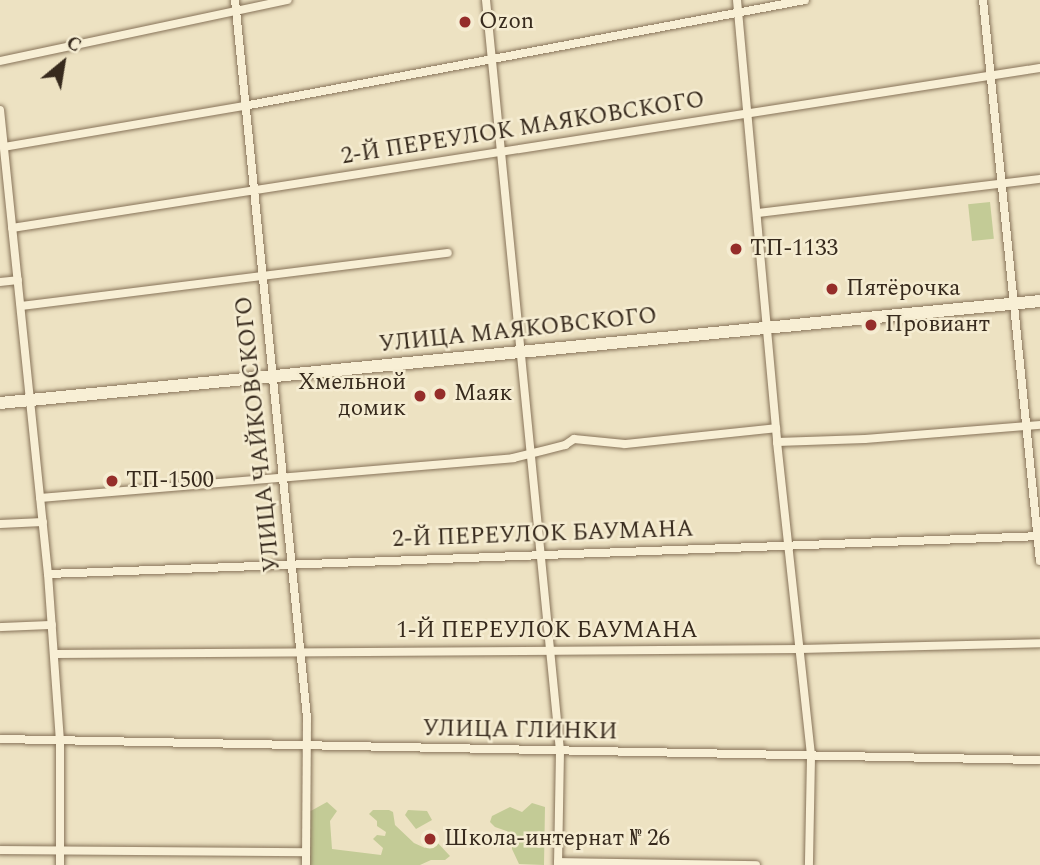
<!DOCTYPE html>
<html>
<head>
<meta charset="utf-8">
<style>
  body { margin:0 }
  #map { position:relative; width:1040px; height:865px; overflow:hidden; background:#ede2c2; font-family:Spectral,serif }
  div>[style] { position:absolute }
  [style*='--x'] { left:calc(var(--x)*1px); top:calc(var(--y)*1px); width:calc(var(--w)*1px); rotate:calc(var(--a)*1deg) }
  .green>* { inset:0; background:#c3cb96; transform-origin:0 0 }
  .roads { filter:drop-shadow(0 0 2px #877359) drop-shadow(0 0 2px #877359) }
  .street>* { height:8px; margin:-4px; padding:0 4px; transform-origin:4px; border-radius:4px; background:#f8efd5 }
  .secondary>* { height:12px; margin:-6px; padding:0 6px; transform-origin:6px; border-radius:6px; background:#f8efd5 }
  .dots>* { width:19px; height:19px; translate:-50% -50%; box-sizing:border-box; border:4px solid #f5ecd1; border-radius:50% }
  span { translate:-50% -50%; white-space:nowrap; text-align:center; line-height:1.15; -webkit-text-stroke:5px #f5ecd1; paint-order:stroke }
  .poi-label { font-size:23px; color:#372a1d }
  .left { translate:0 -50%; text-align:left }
  .right { translate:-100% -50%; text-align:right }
  .street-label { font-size:23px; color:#372a1d }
  .north { position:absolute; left:28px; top:28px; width:70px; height:70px; -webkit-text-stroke:5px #f5ecd1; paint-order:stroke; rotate:30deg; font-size:19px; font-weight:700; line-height:28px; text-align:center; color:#372a1d }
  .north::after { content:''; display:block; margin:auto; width:24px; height:32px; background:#372a1d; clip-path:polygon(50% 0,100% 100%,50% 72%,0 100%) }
</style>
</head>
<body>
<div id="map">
  <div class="green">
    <i style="left:990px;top:202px;width:37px;height:22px;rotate:84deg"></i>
    <i style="clip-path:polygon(327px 802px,337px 811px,330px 821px,332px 849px,381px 855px,383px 848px,373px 839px,377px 835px,385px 836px,386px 832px,377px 826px,377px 821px,369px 814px,373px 810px,389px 810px,393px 812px,395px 825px,414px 843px,425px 848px,435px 840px,450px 856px,445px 860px,431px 860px,420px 865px,308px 865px,309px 812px)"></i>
    <i style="clip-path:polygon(532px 803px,545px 807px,544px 865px,519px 864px,512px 849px,512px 833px,495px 827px,490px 822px,492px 816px,510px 807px,522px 812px)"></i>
    <i style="clip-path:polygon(408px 810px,427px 811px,432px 820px,416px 829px,405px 815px)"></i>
  </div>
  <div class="roads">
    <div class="street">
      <i style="--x:235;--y:0;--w:722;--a:84.27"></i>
      <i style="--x:307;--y:718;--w:147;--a:90.4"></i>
      <i style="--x:486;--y:0;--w:755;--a:84.37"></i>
      <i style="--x:560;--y:751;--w:114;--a:91"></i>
      <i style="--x:737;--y:0;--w:444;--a:84.8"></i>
      <i style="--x:777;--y:442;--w:317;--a:83.8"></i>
      <i style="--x:811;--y:757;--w:108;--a:91.1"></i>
      <i style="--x:983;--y:0;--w:564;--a:84.2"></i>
      <i style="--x:0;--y:61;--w:294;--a:-12"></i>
      <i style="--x:0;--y:110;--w:466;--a:84.1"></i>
      <i style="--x:48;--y:574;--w:166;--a:85.9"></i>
      <i style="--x:60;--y:740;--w:125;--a:90"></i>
      <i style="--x:4;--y:147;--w:243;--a:-9.7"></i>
      <i style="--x:244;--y:106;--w:571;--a:-10.7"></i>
      <i style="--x:758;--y:213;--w:284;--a:-6.9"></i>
      <i style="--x:12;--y:228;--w:1040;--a:-8.85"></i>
      <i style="--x:0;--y:282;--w:18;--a:-6"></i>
      <i style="--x:21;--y:306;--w:430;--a:-7.1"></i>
      <i style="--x:777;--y:442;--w:88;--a:-2"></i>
      <i style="--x:865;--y:439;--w:176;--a:-4.6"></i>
      <i style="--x:40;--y:498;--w:475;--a:-4.8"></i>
      <i style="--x:513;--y:458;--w:54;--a:-14"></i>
      <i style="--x:565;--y:445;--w:11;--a:-34"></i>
      <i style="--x:574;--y:439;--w:51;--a:5.6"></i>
      <i style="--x:625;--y:444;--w:152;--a:-6"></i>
      <i style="--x:0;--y:524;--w:43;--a:-2.7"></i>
      <i style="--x:48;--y:574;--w:993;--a:-2.19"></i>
      <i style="--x:0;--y:627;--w:52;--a:-2.2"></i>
      <i style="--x:54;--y:654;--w:746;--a:-0.38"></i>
      <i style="--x:800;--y:649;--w:240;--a:-1.4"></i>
      <i style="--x:0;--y:739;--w:1040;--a:1.16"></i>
      <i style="--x:0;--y:850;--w:306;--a:0.4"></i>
      <i style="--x:558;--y:862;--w:198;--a:0.9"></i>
    </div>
    <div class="secondary">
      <i style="--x:0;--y:403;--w:1045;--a:-5.6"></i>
    </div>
  </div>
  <div class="dots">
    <i style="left:465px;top:22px;background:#952d2a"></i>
    <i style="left:736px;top:249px;background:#952d2a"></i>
    <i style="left:832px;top:289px;background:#952d2a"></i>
    <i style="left:871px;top:325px;background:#952d2a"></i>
    <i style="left:440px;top:394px;background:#952d2a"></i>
    <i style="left:420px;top:396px;background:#952d2a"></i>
    <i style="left:112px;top:481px;background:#952d2a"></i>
    <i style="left:430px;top:839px;background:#952d2a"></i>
  </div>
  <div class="poi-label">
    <span class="left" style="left:479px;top:22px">Ozon</span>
    <span class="left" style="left:750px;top:249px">ТП-1133</span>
    <span class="left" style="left:846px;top:289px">Пятёрочка</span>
    <span class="left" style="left:885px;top:325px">Провиант</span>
    <span class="right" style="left:406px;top:396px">Хмельной<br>домик</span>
    <span class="left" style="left:454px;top:394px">Маяк</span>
    <span class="left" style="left:126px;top:481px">ТП-1500</span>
    <span class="left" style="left:444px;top:839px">Школа-интернат № 26</span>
  </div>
  <div class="street-label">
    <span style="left:523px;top:129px;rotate:-9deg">2-Й ПЕРЕУЛОК МАЯКОВСКОГО</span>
    <span style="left:518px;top:331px;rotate:-6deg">УЛИЦА МАЯКОВСКОГО</span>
    <span style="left:259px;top:434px;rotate:-96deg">УЛИЦА ЧАЙКОВСКОГО</span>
    <span style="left:543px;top:535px;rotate:-2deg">2-Й ПЕРЕУЛОК БАУМАНА</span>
    <span style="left:547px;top:631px">1-Й ПЕРЕУЛОК БАУМАНА</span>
    <span style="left:520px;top:731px;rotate:1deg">УЛИЦА ГЛИНКИ</span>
  </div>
  <div class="north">С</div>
</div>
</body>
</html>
